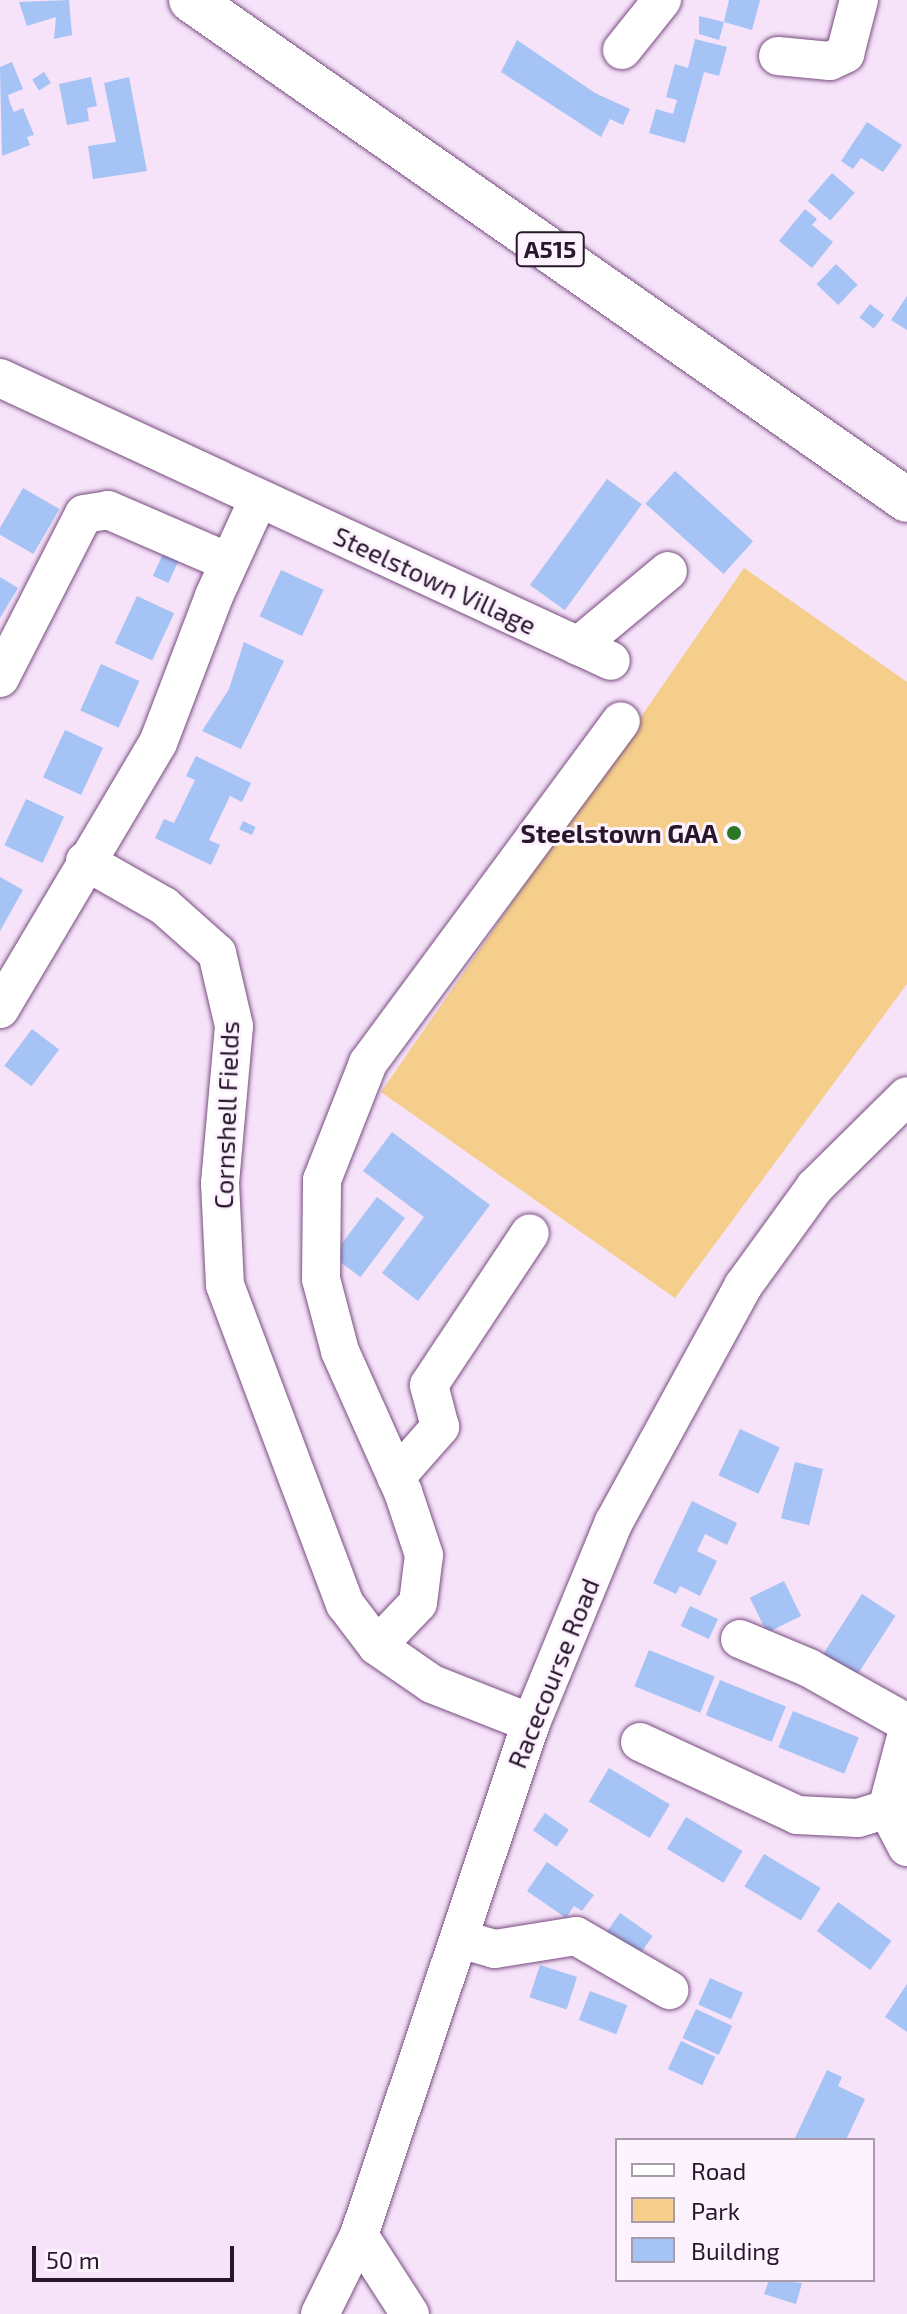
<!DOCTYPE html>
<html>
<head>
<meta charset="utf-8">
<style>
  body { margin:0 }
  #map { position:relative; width:907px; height:2314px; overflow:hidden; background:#f6e2f9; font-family:"Exo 2",sans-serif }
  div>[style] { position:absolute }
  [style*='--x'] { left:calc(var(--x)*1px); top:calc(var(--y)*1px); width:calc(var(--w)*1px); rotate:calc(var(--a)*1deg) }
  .green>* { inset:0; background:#f4ce8a }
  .building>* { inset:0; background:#a6c3f5; transform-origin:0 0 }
  .roads { filter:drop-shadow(0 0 2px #794d80) drop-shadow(0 0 2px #794d80) }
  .minor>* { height:38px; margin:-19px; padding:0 19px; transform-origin:19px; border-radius:19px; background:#fff }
  .highway>* { height:44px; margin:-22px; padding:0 22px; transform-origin:22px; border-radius:22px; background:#fff }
  .dots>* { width:22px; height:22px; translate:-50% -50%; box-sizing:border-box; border:4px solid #fdf3ff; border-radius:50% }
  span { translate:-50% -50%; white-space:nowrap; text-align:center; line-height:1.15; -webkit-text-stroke:6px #fdf3ff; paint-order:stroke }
  .shield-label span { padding:2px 6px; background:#fdf3ff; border:2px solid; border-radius:6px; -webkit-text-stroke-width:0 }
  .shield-label { font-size:24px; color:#28162b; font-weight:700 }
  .street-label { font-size:26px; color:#28162b }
  .poi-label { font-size:26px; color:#28162b; font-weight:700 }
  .right { translate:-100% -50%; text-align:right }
  .legend { position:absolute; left:615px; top:2138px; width:260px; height:144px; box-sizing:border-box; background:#fdf3ff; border:2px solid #a89baa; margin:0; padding:10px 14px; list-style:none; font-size:24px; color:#28162b }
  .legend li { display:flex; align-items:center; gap:16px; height:40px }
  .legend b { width:40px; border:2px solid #a89baa }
  .scale { position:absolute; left:32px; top:2246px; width:202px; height:36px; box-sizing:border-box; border:4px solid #28162b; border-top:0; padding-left:10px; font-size:24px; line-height:28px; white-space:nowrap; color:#28162b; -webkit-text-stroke:6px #fdf3ff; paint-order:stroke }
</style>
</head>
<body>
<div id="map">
  <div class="green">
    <i style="clip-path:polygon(744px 568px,907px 682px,907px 984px,675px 1298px,381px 1092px)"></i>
  </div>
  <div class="building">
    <i style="clip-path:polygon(69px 0,72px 35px,54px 39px,56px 17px,27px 26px,19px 2px)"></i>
    <i style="clip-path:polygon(729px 0,760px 0,752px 30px,724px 22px,719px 40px,699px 34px,699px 16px,724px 22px)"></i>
    <i style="clip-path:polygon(695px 39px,727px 47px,719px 76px,704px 72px,685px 143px,649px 133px,656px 109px,673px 114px,677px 100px,666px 97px,675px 64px,688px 68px)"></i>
    <i style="clip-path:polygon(517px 40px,595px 93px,630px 109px,623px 125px,610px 119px,601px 137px,501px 72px)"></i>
    <i style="clip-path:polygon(12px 62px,23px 89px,8px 95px,10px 103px,14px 112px,23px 108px,34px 135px,27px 137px,30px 145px,2px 156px,0 67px)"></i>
    <i style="left:44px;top:72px;width:13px;height:14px;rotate:58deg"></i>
    <i style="clip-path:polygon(91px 77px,97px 106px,87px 108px,89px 121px,67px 125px,59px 84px)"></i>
    <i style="clip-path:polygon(129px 77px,147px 171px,93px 179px,88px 146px,116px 142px,104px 83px)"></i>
    <i style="clip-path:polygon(867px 122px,902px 145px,883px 172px,861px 158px,853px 169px,841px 161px)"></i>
    <i style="left:832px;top:173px;width:30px;height:37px;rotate:41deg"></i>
    <i style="clip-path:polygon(805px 209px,817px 219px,812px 225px,833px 242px,812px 268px,779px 241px)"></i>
    <i style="left:836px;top:264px;width:30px;height:28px;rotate:44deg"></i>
    <i style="clip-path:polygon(907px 296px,907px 330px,891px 320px)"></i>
    <i style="left:870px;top:304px;width:18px;height:17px;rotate:38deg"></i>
    <i style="left:675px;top:471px;width:105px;height:44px;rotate:42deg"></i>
    <i style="left:607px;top:479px;width:43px;height:131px;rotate:36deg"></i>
    <i style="left:23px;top:488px;width:42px;height:52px;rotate:30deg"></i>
    <i style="left:163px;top:554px;width:17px;height:24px;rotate:25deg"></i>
    <i style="left:281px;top:570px;width:47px;height:51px;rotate:25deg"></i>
    <i style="clip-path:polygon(0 577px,18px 588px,0 618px)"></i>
    <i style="left:137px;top:596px;width:41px;height:52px;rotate:25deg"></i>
    <i style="clip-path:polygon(244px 642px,284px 661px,241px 749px,202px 731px,229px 689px)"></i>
    <i style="left:101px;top:664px;width:42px;height:51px;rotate:24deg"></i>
    <i style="left:65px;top:730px;width:42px;height:52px;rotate:25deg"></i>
    <i style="clip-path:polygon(196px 756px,251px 783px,242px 802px,230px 796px,209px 840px,220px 845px,211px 865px,155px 838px,164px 819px,174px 823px,195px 780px,186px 776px)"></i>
    <i style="left:26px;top:799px;width:42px;height:51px;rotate:25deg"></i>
    <i style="left:243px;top:821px;width:14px;height:9px;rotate:25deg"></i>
    <i style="clip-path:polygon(0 877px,23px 890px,0 931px)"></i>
    <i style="left:32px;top:1029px;width:34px;height:46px;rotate:37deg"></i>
    <i style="clip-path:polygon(392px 1132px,490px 1205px,418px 1301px,382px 1273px,424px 1217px,363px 1171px)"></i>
    <i style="left:377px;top:1197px;width:35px;height:74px;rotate:37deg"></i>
    <i style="left:740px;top:1429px;width:44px;height:51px;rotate:25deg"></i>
    <i style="left:795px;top:1462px;width:29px;height:58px;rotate:14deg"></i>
    <i style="clip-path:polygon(692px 1501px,737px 1523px,727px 1545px,705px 1534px,697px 1551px,717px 1561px,700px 1596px,680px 1586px,676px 1594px,653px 1583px)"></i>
    <i style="left:784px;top:1581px;width:39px;height:38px;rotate:64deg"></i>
    <i style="left:862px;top:1594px;width:40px;height:72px;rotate:33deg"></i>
    <i style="left:690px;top:1606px;width:31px;height:22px;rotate:25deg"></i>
    <i style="left:649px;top:1650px;width:71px;height:39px;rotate:22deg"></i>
    <i style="left:720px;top:1680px;width:71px;height:38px;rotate:22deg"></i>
    <i style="left:793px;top:1711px;width:71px;height:39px;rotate:22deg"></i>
    <i style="left:609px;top:1768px;width:71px;height:39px;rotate:31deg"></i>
    <i style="left:545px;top:1813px;width:29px;height:21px;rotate:35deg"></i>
    <i style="left:686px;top:1817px;width:66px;height:37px;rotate:31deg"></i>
    <i style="left:764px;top:1854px;width:66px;height:38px;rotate:31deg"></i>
    <i style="clip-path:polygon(547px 1862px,594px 1895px,582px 1911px,574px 1906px,566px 1918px,527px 1891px)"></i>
    <i style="left:838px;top:1902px;width:66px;height:36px;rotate:36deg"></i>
    <i style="left:620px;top:1913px;width:40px;height:34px;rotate:35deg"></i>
    <i style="left:540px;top:1965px;width:39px;height:34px;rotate:18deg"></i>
    <i style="left:710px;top:1978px;width:36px;height:29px;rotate:24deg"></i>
    <i style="clip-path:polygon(907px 1984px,907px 2032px,885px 2017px)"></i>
    <i style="left:590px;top:1991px;width:40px;height:31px;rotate:21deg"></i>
    <i style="left:696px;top:2009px;width:40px;height:32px;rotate:25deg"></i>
    <i style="left:681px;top:2041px;width:38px;height:31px;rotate:25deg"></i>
    <i style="clip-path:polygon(827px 2070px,842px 2077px,838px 2086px,865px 2099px,846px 2140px,794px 2140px)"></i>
    <i style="clip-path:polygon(769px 2280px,802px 2283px,796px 2304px,764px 2294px)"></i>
  </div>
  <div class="roads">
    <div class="minor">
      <i style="--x:622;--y:50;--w:64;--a:-51.3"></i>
      <i style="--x:778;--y:56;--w:52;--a:5.5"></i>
      <i style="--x:830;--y:61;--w:17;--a:-25"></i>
      <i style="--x:845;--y:54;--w:56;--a:-75.5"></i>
      <i style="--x:0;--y:378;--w:673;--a:24.85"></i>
      <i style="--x:578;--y:646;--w:117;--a:-39.8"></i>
      <i style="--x:0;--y:678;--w:184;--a:-62.9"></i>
      <i style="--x:84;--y:514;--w:24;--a:-9"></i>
      <i style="--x:108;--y:510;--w:131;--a:23.4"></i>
      <i style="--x:85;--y:861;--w:91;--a:29.7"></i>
      <i style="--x:164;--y:906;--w:71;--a:41.6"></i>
      <i style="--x:217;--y:953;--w:75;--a:76.9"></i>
      <i style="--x:234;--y:1026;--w:158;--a:95.1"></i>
      <i style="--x:220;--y:1183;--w:102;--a:87.2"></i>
      <i style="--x:225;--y:1285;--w:341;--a:69.4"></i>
      <i style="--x:345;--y:1604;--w:53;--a:52.7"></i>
      <i style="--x:377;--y:1646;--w:67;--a:34.6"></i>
      <i style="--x:432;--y:1684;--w:106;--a:21.5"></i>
      <i style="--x:0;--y:1009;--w:309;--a:-59.3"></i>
      <i style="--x:158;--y:743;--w:157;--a:-69.1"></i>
      <i style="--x:214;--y:596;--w:106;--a:-65.4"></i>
      <i style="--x:396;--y:1477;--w:67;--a:-48.7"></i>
      <i style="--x:440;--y:1427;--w:43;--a:-104.7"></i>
      <i style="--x:429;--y:1385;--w:182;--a:-56.4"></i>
      <i style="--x:740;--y:1639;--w:75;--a:22.8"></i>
      <i style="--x:809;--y:1668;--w:112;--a:29.3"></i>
      <i style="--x:377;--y:1646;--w:59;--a:-46.4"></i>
      <i style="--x:418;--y:1603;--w:48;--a:-82.9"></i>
      <i style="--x:424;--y:1555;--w:66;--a:-108.4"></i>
      <i style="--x:403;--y:1492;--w:154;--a:-114.1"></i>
      <i style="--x:340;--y:1351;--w:74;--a:-104.8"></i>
      <i style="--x:321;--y:1279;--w:99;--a:-89.4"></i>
      <i style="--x:322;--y:1180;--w:126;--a:-68.5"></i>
      <i style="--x:368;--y:1063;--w:425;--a:-53.5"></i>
      <i style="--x:907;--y:1733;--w:79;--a:104.7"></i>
      <i style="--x:887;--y:1809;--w:43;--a:62.2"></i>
      <i style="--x:640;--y:1742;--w:173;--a:24.9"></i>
      <i style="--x:797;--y:1815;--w:61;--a:2.8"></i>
      <i style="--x:858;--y:1818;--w:30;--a:-17"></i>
      <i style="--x:460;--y:1939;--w:36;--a:16"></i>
      <i style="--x:495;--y:1949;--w:82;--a:-9.1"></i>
      <i style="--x:576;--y:1936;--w:108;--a:30.1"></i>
      <i style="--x:359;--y:2235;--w:94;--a:57.2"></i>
      <i style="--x:320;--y:2314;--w:88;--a:-63.7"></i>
      <i style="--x:359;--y:2235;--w:540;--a:-71.43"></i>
      <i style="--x:531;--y:1723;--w:217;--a:-67.6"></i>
      <i style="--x:614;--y:1522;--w:269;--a:-61.3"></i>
      <i style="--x:743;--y:1286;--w:122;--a:-54"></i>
      <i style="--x:815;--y:1187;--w:129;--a:-44.7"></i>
    </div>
    <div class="highway">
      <i style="--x:191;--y:0;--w:873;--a:34.93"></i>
    </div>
  </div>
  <div class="dots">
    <i style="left:734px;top:833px;background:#2a7922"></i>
  </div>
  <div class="shield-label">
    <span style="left:550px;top:249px">A515</span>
  </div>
  <div class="street-label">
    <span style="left:435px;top:580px;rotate:25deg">Steelstown Village</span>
    <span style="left:226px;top:1115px;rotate:-88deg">Cornshell Fields</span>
    <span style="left:553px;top:1673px;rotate:-68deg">Racecourse Road</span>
  </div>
  <div class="poi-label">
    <span class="right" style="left:718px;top:833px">Steelstown GAA</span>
  </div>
  <ul class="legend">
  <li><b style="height:10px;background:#fff"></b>Road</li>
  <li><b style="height:22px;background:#f4ce8a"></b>Park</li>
  <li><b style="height:22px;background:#a6c3f5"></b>Building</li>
  </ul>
  <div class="scale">50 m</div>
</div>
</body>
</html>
